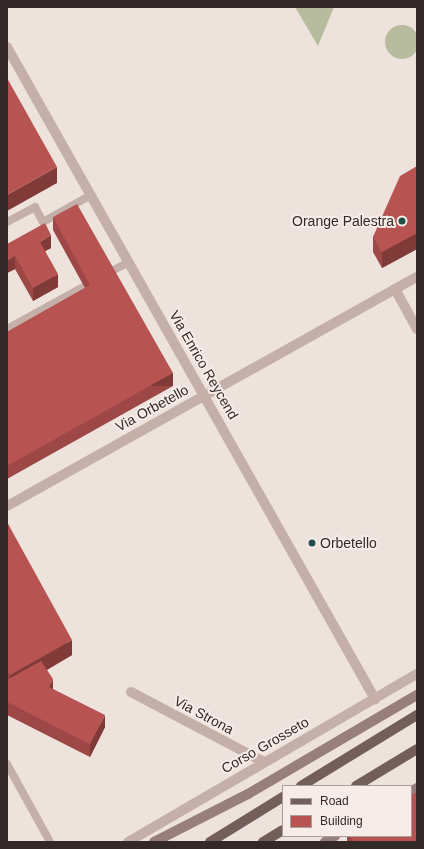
<!DOCTYPE html>
<html>
<head>
<meta charset="utf-8">
<style>
  body { margin:0 }
  #map { position:relative; width:424px; height:849px; overflow:hidden; background:#eee2dc; font-family:Helvetica,sans-serif }
  div>[style] { position:absolute }
  [style*='--x'] { left:calc(var(--x)*1px); top:calc(var(--y)*1px); width:calc(var(--w)*1px); rotate:calc(var(--a)*1deg) }
  .green>* { inset:0; background:#b8bc9e }
  .round { border-radius:50% }
  .lane>* { height:8px; margin:-4px; padding:0 4px; transform-origin:4px; border-radius:4px; background:#c5b0a9 }
  .street>* { height:10px; margin:-5px; padding:0 5px; transform-origin:5px; border-radius:5px; background:#c5b0a9 }
  .secondary>* { height:10px; margin:-5px; padding:0 5px; transform-origin:5px; border-radius:5px; background:#987f7b }
  .primary>* { height:10px; margin:-5px; padding:0 5px; transform-origin:5px; border-radius:5px; background:#735e5b }
  .wall>* { inset:0; background:#9d4847; transform-origin:0 0 }
  .shaded-wall>* { inset:0; background:#803b39; transform-origin:0 0 }
  .building>* { inset:0; background:#b75452 }
  .dots>* { width:11px; height:11px; translate:-50% -50%; box-sizing:border-box; border:2px solid #f7ece8; border-radius:50% }
  span { translate:-50% -50%; white-space:nowrap; text-align:center; line-height:1.15; -webkit-text-stroke:4px #f7ece8; paint-order:stroke }
  .poi-label { font-size:14px; color:#332928 }
  .right { translate:-100% -50%; text-align:right }
  .left { translate:0 -50%; text-align:left }
  .street-label { font-size:14px; color:#332928 }
  .frame { position:absolute; inset:0; border:8px solid #332928; pointer-events:none }
  .legend { position:absolute; left:282px; top:785px; width:130px; height:52px; box-sizing:border-box; background:#f7ece8; border:1px solid #a99e9b; margin:0; padding:5px 7px; list-style:none; font-size:12px; color:#332928 }
  .legend li { display:flex; align-items:center; gap:8px; height:20px }
  .legend b { width:20px; border:1px solid #a99e9b }
</style>
</head>
<body>
<div id="map">
  <div class="green">
    <i style="clip-path:polygon(295px 7px,334px 7px,318px 46px)"></i>
    <i class="round" style="left:385px;top:25px;width:34px;height:34px"></i>
  </div>
  <div class="lane">
    <i style="--x:7;--y:222;--w:32;--a:-28"></i>
    <i style="--x:35;--y:207;--w:17;--a:62"></i>
    <i style="--x:43;--y:222;--w:55;--a:-29.4"></i>
    <i style="--x:110;--y:272;--w:21;--a:-28"></i>
    <i style="--x:7;--y:329;--w:87;--a:-28.9"></i>
    <i style="--x:7;--y:764;--w:89;--a:61.1"></i>
  </div>
  <div class="street">
    <i style="--x:7;--y:47;--w:749;--a:60.56"></i>
    <i style="--x:395;--y:289;--w:46;--a:61.2"></i>
    <i style="--x:7;--y:506;--w:470;--a:-29.2"></i>
    <i style="--x:131;--y:692;--w:150;--a:27.8"></i>
    <i style="--x:128;--y:842;--w:334;--a:-30.2"></i>
  </div>
  <div class="secondary">
    <i style="--x:411;--y:792;--w:7;--a:-34"></i>
    <i style="--x:154;--y:842;--w:106;--a:-27.1"></i>
    <i style="--x:248;--y:794;--w:196;--a:-30.4"></i>
    <i style="--x:325;--y:842;--w:12;--a:-31"></i>
  </div>
  <div class="primary">
    <i style="--x:301;--y:786;--w:136;--a:-31.5"></i>
    <i style="--x:356;--y:786;--w:71;--a:-31.2"></i>
    <i style="--x:210;--y:842;--w:86;--a:-31.7"></i>
    <i style="--x:263;--y:842;--w:23;--a:-31"></i>
  </div>
  <div class="wall">
    <i style="clip-path:polygon(417px 166px,417px 249px,382px 268px,373px 252px,373px 237px)"></i>
    <i style="clip-path:polygon(53px 217px,173px 386px,7px 479px,7px 332px,85px 288px,53px 230px)"></i>
    <i style="clip-path:polygon(7px 244px,51px 248px,45px 251px,58px 287px,33px 301px,15px 269px,7px 273px)"></i>
    <i style="clip-path:polygon(7px 522px,72px 655px,47px 670px,53px 689px,105px 727px,90px 757px,7px 715px)"></i>
    <i style="left:347px;top:836px;width:64px;height:6px"></i>
  </div>
  <div class="shaded-wall">
    <i style="clip-path:polygon(57px 167px,57px 183px,7px 211px,7px 195px)"></i>
    <i style="clip-path:polygon(417px 233px,417px 249px,382px 268px,382px 252px)"></i>
    <i style="clip-path:polygon(51px 235px,51px 248px,40px 254px,40px 242px)"></i>
    <i style="clip-path:polygon(15px 256px,15px 269px,7px 273px,7px 261px)"></i>
    <i style="clip-path:polygon(58px 274px,58px 287px,33px 301px,33px 288px)"></i>
    <i style="left:173px;top:373px;width:13px;height:190px;rotate:90deg"></i>
    <i style="clip-path:polygon(72px 640px,72px 655px,10px 691px,10px 675px)"></i>
    <i style="clip-path:polygon(53px 679px,53px 692px,49px 687px)"></i>
    <i style="clip-path:polygon(105px 715px,105px 727px,90px 757px,90px 744px)"></i>
  </div>
  <div class="building">
    <i style="clip-path:polygon(7px 78px,57px 167px,7px 195px)"></i>
    <i style="clip-path:polygon(417px 166px,417px 233px,382px 252px,373px 237px,400px 176px)"></i>
    <i style="clip-path:polygon(77px 204px,173px 373px,7px 466px,7px 332px,90px 285px,53px 217px)"></i>
    <i style="clip-path:polygon(45px 223px,51px 235px,40px 242px,58px 274px,33px 288px,15px 256px,7px 261px,7px 244px)"></i>
    <i style="clip-path:polygon(7px 522px,72px 640px,10px 675px,7px 670px)"></i>
    <i style="clip-path:polygon(41px 661px,53px 679px,49px 687px,105px 715px,90px 744px,7px 702px,7px 680px)"></i>
    <i style="clip-path:polygon(417px 792px,417px 842px,354px 842px,350px 836px,411px 836px,411px 795px)"></i>
  </div>
  <div class="dots">
    <i style="left:402px;top:221px;background:#234f49"></i>
    <i style="left:312px;top:543px;background:#234f49"></i>
  </div>
  <div class="poi-label">
    <span class="right" style="left:394px;top:221px">Orange Palestra</span>
    <span class="left" style="left:320px;top:543px">Orbetello</span>
  </div>
  <div class="street-label">
    <span style="left:204px;top:365px;rotate:60deg">Via Enrico Reycend</span>
    <span style="left:152px;top:408px;rotate:-29deg">Via Orbetello</span>
    <span style="left:204px;top:715px;rotate:28deg">Via Strona</span>
    <span style="left:265px;top:745px;rotate:-30deg">Corso Grosseto</span>
  </div>
  <div class="frame"></div>
  <ul class="legend">
  <li><b style="height:5px;background:#735e5b"></b>Road</li>
  <li><b style="height:11px;background:#b75452"></b>Building</li>
  </ul>
</div>
</body>
</html>
